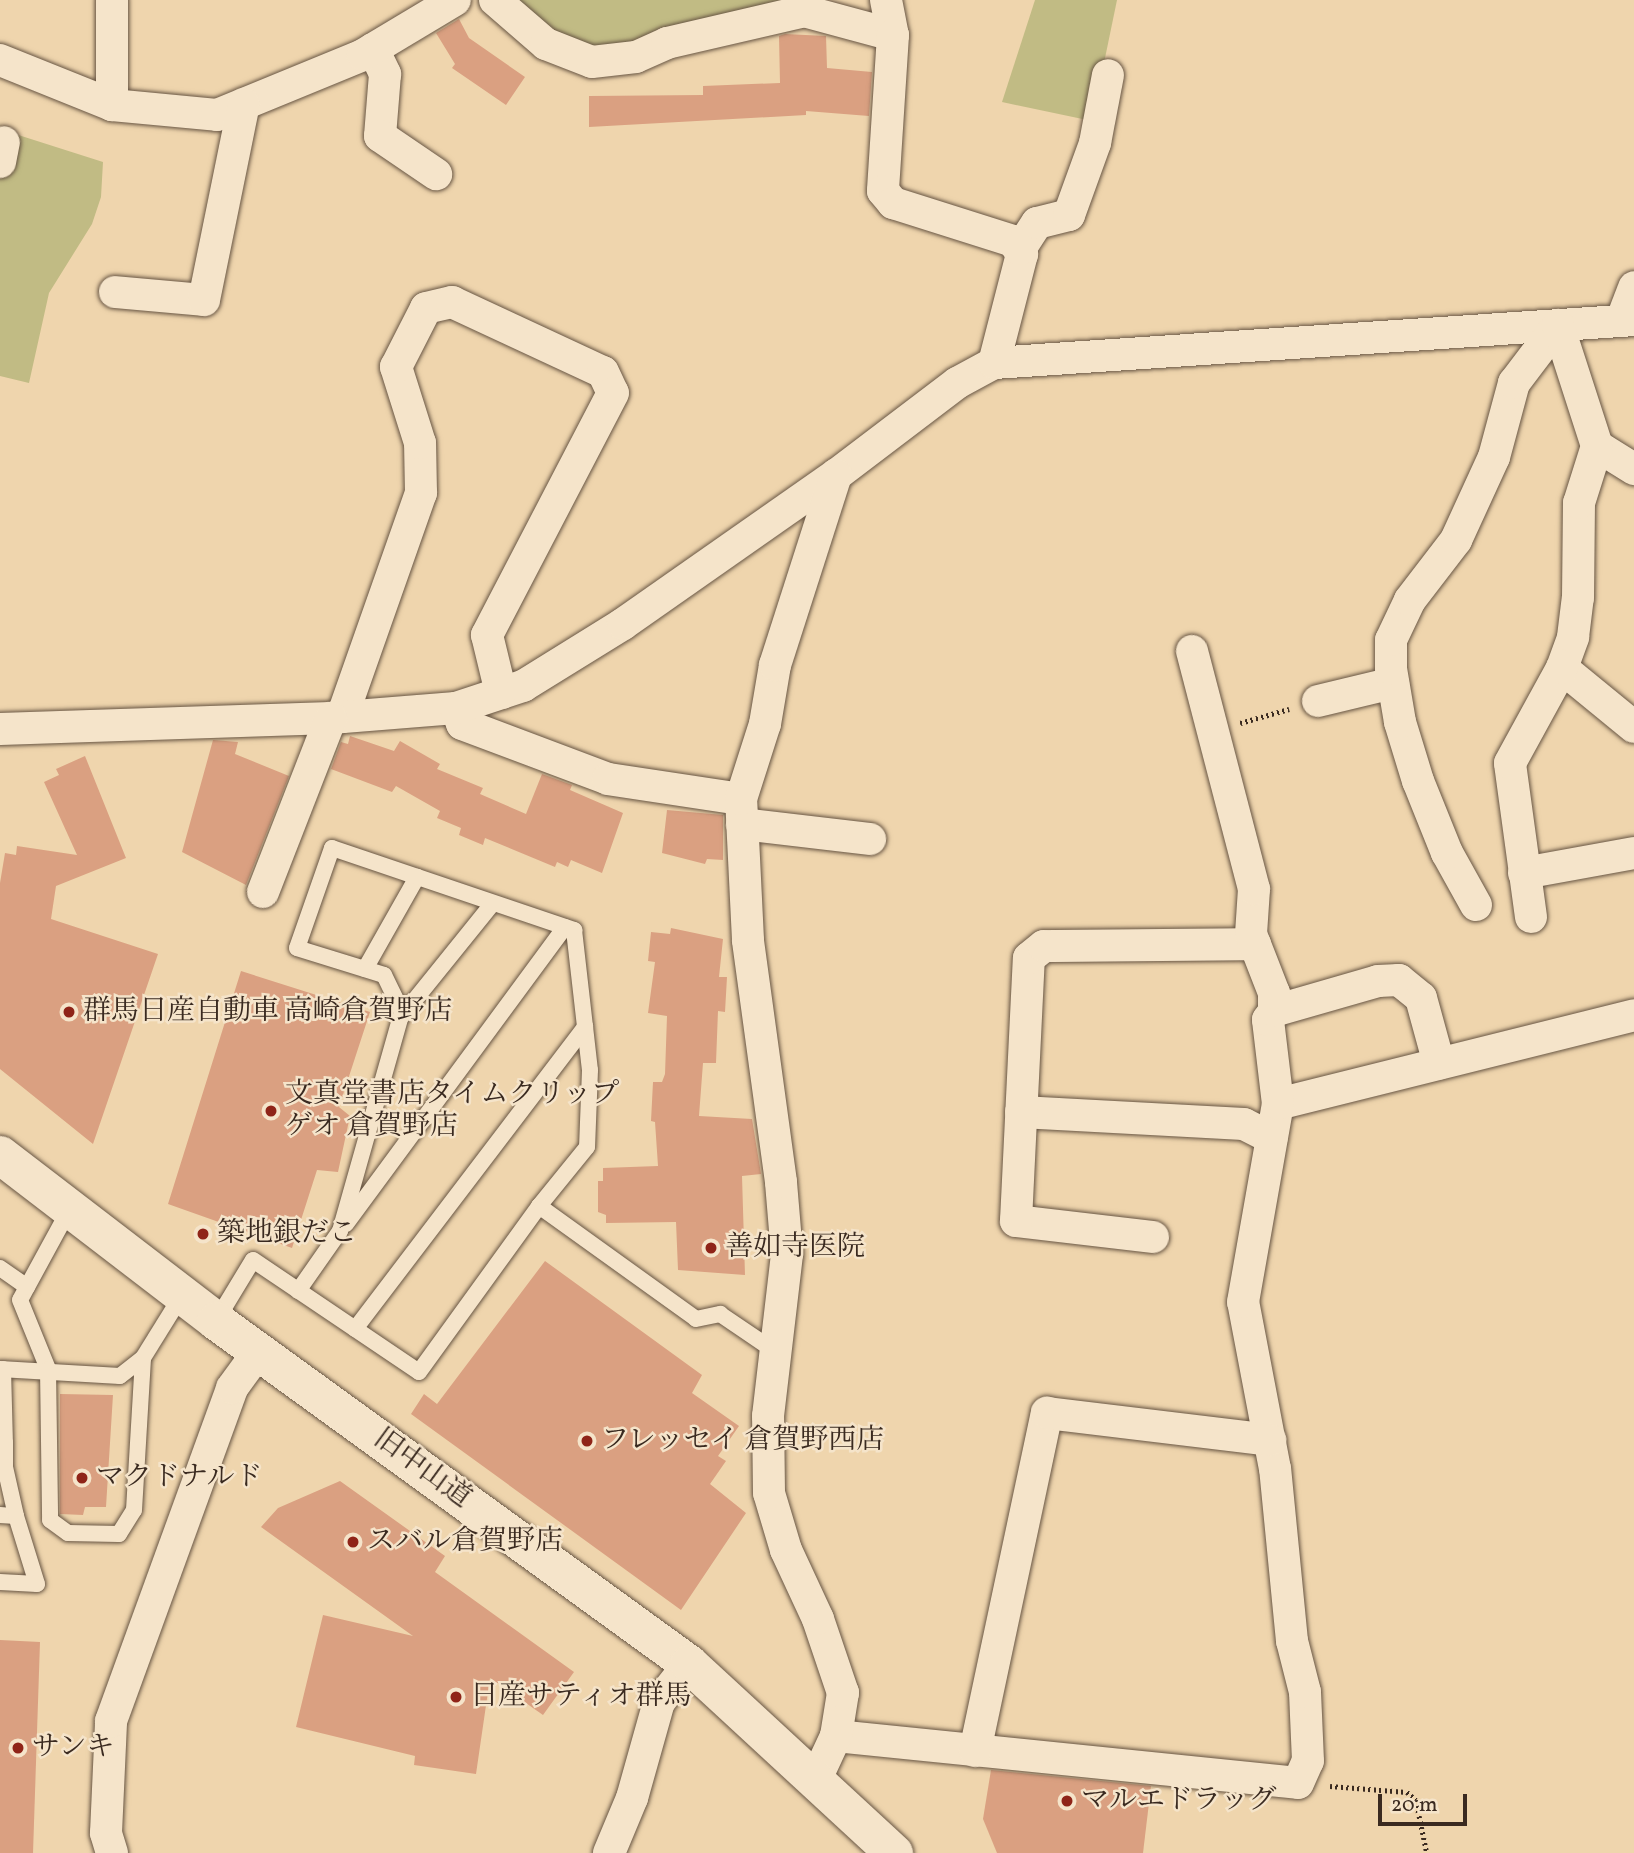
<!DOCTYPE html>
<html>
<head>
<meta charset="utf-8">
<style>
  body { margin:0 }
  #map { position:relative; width:1634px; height:1853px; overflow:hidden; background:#efd5ad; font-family:Vollkorn,"Noto Serif JP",serif }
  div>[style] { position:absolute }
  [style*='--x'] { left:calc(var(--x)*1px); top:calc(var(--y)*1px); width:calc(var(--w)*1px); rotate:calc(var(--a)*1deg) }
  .green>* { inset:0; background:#c1bb84 }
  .building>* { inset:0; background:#daa081 }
  .path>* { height:4.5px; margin-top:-2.25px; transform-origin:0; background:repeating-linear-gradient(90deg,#3a2a20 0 2px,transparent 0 5.5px) }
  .roads { filter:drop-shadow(0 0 2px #675543) drop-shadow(0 0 2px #675543) }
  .lane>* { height:16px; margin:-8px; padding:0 8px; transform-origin:8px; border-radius:8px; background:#f5e4ca }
  .street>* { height:32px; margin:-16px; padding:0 16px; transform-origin:16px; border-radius:16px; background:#f5e4ca }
  .secondary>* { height:38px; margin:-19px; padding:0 19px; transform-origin:19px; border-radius:19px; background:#f5e4ca }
  .dots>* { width:19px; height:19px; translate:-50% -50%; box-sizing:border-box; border:4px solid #f5e4ca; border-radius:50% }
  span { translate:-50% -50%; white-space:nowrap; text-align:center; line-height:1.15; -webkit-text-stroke:5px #f5e4ca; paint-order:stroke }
  .poi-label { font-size:28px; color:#3a2a20 }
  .left { translate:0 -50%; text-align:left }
  .street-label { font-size:28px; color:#3a2a20 }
  .scale { position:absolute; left:1378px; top:1794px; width:89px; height:32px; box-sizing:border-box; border:4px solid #3a2a20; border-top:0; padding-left:9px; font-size:21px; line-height:24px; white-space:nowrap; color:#3a2a20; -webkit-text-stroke:5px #f5e4ca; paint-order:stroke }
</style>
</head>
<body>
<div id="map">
  <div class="green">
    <i style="clip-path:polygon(509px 0,791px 0,661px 28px,631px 44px,596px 50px,560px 42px)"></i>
    <i style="clip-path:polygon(1035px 0,1117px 0,1092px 121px,1002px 102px)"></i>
    <i style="clip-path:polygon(12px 133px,103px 162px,101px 197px,92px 224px,49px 293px,29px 383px,0 376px,0 162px)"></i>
  </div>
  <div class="building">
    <i style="clip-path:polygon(459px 19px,469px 38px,525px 77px,506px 105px,452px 68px,455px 64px,436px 33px)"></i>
    <i style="clip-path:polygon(785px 34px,826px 36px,827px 68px,872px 72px,869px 116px,806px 111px,806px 115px,589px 127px,589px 96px,703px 95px,703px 86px,780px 83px,779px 36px)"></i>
    <i style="clip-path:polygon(350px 736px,394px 751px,400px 741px,440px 764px,437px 769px,483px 788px,480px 794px,526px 814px,542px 774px,572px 785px,570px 790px,623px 813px,602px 873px,571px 860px,568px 867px,557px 862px,555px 867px,485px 838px,483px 845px,459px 835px,461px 828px,437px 818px,440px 811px,396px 786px,392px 792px,331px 769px,341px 742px,348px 744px)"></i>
    <i style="clip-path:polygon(213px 740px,238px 742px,235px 754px,289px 776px,246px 885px,182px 852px)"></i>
    <i style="clip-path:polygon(85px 756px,126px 858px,56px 886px,51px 919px,158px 954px,93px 1144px,0 1069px,0 883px,5px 853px,16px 855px,17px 846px,77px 855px,44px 782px,59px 775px,56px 769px)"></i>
    <i style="clip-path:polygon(667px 810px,723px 815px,723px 860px,707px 859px,705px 864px,662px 853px)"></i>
    <i style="clip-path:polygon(671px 928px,723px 939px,719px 977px,727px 977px,725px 1012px,718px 1011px,716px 1063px,703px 1063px,699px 1116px,752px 1119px,761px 1174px,742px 1176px,745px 1275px,678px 1270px,676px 1222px,606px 1223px,606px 1215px,598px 1212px,598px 1181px,603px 1181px,603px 1168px,658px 1166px,655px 1122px,651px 1121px,653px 1082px,662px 1082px,665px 1074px,667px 1016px,648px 1013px,655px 962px,648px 961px,651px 932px,670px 934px)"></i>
    <i style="clip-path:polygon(241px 971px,370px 1012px,339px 1107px,350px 1116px,338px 1172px,317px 1170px,292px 1248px,168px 1204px)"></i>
    <i style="clip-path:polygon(545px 1261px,702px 1375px,692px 1393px,739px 1426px,718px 1456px,726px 1461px,710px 1484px,746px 1513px,681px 1610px,411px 1414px,424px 1394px,437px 1404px)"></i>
    <i style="clip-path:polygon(60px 1394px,113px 1395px,106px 1507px,85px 1507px,83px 1515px,60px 1514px)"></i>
    <i style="clip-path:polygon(340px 1481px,445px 1556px,435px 1572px,574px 1672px,543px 1715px,490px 1678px,476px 1774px,414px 1765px,415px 1756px,296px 1727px,323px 1615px,413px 1636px,261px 1527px,278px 1508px)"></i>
    <i style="clip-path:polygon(0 1640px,40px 1642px,33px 1853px,0 1853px)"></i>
    <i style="clip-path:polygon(991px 1770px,1151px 1786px,1143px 1853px,997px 1853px,983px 1819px)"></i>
  </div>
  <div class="path">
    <i style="--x:1240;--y:723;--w:51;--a:-15.9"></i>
    <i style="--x:1330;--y:1786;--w:77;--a:4.5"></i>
    <i style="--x:1407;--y:1792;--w:12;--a:42"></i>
    <i style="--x:1416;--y:1800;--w:54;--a:78.3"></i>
  </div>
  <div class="roads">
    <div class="lane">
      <i style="--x:365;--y:969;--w:106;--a:-60.5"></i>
      <i style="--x:401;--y:1017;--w:146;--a:-51.1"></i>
      <i style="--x:69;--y:1210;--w:102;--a:118.6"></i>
      <i style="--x:20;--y:1300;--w:74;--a:67.9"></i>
      <i style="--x:48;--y:1369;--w:151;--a:89.2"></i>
      <i style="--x:50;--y:1520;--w:22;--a:36"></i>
      <i style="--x:68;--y:1533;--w:51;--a:1.1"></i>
      <i style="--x:119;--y:1534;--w:28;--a:-58"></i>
      <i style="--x:134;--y:1510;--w:152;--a:-86.6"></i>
      <i style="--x:143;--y:1358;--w:74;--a:-58.2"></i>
      <i style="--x:346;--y:1224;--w:369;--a:-53.6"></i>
      <i style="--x:0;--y:1268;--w:33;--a:35"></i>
      <i style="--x:298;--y:1291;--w:73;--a:-55"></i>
      <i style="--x:340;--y:1231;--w:228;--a:-74.2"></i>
      <i style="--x:402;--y:1012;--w:41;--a:-115.9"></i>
      <i style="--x:384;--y:975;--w:91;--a:-162.8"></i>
      <i style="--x:297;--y:948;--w:106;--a:-70.7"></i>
      <i style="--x:332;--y:848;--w:256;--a:18.7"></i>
      <i style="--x:574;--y:930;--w:141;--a:83.5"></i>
      <i style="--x:590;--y:1070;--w:77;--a:92.2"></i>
      <i style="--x:587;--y:1147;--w:76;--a:129.1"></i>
      <i style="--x:216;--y:1321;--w:71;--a:-58.8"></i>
      <i style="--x:253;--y:1260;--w:200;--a:34"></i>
      <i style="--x:419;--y:1372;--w:205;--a:-54.1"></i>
      <i style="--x:539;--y:1206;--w:193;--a:35.7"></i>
      <i style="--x:696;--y:1319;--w:25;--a:-12"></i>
      <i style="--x:720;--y:1314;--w:64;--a:34.2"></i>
      <i style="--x:355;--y:1329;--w:380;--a:-52.7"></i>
      <i style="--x:0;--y:1369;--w:120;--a:3.3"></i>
      <i style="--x:120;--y:1376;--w:29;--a:-38"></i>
      <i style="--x:3;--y:1369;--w:74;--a:88.5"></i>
      <i style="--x:0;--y:1443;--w:5;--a:0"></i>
      <i style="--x:5;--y:1443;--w:24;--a:90"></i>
      <i style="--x:5;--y:1467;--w:50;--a:77.3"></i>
      <i style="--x:0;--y:1515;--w:16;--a:4"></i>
      <i style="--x:16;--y:1516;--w:71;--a:72.8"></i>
      <i style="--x:37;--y:1584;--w:37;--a:-177"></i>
    </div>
    <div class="street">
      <i style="--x:495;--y:0;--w:67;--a:40.8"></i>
      <i style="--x:546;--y:44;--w:49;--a:21.4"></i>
      <i style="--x:592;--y:62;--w:44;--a:-6.5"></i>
      <i style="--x:636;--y:57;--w:34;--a:-24"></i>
      <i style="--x:667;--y:43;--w:141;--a:-13.1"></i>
      <i style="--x:804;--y:11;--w:92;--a:15.1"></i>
      <i style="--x:886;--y:0;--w:36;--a:79"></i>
      <i style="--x:893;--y:35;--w:156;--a:93.7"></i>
      <i style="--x:883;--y:191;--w:16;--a:50"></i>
      <i style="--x:893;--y:203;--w:126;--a:17.6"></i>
      <i style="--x:1013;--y:241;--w:16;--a:55"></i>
      <i style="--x:1022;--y:254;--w:113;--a:104.4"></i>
      <i style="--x:373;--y:49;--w:28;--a:64"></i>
      <i style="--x:385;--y:74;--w:62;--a:94.6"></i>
      <i style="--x:380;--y:136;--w:68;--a:34.2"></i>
      <i style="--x:0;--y:60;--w:121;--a:21.9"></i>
      <i style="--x:112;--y:105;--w:105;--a:5.4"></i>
      <i style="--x:217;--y:115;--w:158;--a:-22.3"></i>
      <i style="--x:363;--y:55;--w:107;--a:-30.9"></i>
      <i style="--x:112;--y:105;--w:105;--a:-90"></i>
      <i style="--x:0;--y:162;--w:20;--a:-79"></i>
      <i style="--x:1020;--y:249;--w:31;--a:-57"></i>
      <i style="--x:1037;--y:223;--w:33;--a:-14"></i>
      <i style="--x:1069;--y:215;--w:77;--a:-70.1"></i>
      <i style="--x:1095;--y:143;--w:69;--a:-79.2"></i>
      <i style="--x:115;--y:292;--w:89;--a:5.1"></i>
      <i style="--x:204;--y:300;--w:200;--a:-78.5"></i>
      <i style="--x:1622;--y:319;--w:34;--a:-69"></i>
      <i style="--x:1597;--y:446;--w:44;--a:31.9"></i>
      <i style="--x:1562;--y:668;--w:93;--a:39.3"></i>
      <i style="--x:1318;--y:701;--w:77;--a:-13.5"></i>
      <i style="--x:456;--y:708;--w:17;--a:69"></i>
      <i style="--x:462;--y:724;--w:156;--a:20.6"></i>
      <i style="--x:608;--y:779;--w:134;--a:8.6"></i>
      <i style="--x:342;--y:717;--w:238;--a:-70.6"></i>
      <i style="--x:421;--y:493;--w:50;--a:-91.1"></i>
      <i style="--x:420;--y:443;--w:80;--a:-107.5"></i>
      <i style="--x:396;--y:367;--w:66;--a:-63"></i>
      <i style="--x:426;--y:308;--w:27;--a:-13"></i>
      <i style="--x:452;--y:302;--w:166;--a:24.9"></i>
      <i style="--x:603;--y:372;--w:23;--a:65"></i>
      <i style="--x:613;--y:393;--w:273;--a:117.5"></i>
      <i style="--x:487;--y:635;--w:60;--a:76.4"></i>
      <i style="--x:0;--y:729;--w:331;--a:-1.9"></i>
      <i style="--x:331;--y:718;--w:125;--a:-4.6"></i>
      <i style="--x:456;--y:708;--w:71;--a:-18.2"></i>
      <i style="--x:523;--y:686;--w:118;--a:-31.8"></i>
      <i style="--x:623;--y:624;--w:260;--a:-35"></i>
      <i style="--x:836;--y:475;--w:152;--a:-37.2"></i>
      <i style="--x:957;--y:383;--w:42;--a:-28.4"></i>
      <i style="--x:994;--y:363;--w:641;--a:-3.84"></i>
      <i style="--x:742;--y:824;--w:129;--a:6.7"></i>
      <i style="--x:1524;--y:873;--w:112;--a:-10.3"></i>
      <i style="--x:263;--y:892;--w:187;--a:-68.7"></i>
      <i style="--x:1476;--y:905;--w:60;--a:-119.1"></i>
      <i style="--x:1447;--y:853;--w:78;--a:-111.9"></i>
      <i style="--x:1418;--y:781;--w:62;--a:-107"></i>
      <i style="--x:1400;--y:722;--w:54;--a:-99.6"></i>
      <i style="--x:1391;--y:669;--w:29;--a:-90"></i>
      <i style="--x:1391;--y:640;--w:44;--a:-64.6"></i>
      <i style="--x:1410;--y:600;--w:76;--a:-52.5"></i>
      <i style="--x:1456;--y:540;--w:91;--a:-65.4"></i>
      <i style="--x:1494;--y:457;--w:77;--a:-74.9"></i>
      <i style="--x:1514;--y:383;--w:73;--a:-52.8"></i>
      <i style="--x:1531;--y:917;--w:155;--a:-97.8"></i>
      <i style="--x:1510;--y:763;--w:108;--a:-61.3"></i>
      <i style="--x:1562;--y:668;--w:33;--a:-70"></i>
      <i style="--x:1573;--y:637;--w:39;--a:-83"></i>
      <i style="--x:1578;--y:598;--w:95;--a:-89.4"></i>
      <i style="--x:1579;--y:503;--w:60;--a:-72.5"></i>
      <i style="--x:1597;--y:446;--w:127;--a:-107.9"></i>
      <i style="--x:1274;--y:1011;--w:108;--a:-16.1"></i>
      <i style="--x:1378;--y:981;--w:21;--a:-3"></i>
      <i style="--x:1399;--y:980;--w:28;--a:39"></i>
      <i style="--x:1421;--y:998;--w:68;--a:74.7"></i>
      <i style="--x:1278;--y:1104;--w:367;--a:-14"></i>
      <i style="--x:1021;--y:1112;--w:223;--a:3.1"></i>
      <i style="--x:1244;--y:1124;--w:31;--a:27"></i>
      <i style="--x:1153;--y:1237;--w:138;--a:-173.3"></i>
      <i style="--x:1016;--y:1221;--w:263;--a:-87.2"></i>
      <i style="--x:1029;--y:958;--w:19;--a:-39"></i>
      <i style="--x:1044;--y:946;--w:211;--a:-0.5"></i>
      <i style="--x:836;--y:1736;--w:464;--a:5.8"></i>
      <i style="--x:1298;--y:1783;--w:24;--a:-66"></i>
      <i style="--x:1308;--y:1761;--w:69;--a:-92.5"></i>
      <i style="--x:1305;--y:1692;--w:53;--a:-104.3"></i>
      <i style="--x:1292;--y:1641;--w:173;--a:-95.6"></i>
      <i style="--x:1275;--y:1469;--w:170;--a:-100.8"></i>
      <i style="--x:1243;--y:1302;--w:201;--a:-80"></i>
      <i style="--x:1278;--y:1104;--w:85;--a:-96.8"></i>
      <i style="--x:1268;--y:1020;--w:11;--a:-56"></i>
      <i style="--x:1274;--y:1011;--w:18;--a:-90"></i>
      <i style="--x:1274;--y:993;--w:63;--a:-111.3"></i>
      <i style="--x:1251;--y:934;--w:45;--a:-86.2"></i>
      <i style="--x:1254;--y:889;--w:246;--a:-104.6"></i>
      <i style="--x:975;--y:1751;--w:346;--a:-78"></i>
      <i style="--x:1047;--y:1413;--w:225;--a:6.9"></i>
      <i style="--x:816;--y:1779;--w:47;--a:-65.1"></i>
      <i style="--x:836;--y:1736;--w:44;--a:-80.8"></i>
      <i style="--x:843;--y:1693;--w:78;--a:-108.7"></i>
      <i style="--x:818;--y:1619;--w:76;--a:-114.9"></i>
      <i style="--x:786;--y:1550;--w:59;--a:-106.6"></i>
      <i style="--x:769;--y:1493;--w:77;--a:-90.7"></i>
      <i style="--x:768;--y:1416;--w:163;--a:-83.3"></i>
      <i style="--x:787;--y:1254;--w:72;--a:-94.8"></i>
      <i style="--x:781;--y:1182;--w:244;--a:-97.8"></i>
      <i style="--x:748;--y:940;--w:141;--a:-92.8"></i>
      <i style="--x:741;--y:799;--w:79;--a:-72.3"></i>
      <i style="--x:765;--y:724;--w:60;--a:-80.4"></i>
      <i style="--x:775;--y:665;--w:200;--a:-72.2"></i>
      <i style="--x:112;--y:1853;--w:21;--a:-107"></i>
      <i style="--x:106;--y:1833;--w:112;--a:-87.4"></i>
      <i style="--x:111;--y:1721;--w:354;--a:-70"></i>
      <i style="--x:232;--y:1388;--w:46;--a:-53.9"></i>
      <i style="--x:609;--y:1853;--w:60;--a:-67.3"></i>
      <i style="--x:632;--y:1798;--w:100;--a:-74.3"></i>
      <i style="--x:659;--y:1702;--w:48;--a:-51.7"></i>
    </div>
    <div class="secondary">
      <i style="--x:0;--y:1155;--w:272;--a:37.5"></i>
      <i style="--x:216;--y:1321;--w:584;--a:35.95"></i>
      <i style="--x:689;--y:1664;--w:279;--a:42.7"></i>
    </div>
  </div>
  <div class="dots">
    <i style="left:69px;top:1012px;background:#8f2418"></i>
    <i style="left:271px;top:1111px;background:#8f2418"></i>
    <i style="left:203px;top:1234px;background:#8f2418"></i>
    <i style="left:711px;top:1248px;background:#8f2418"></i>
    <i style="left:587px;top:1441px;background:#8f2418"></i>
    <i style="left:82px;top:1478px;background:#8f2418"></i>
    <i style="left:353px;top:1542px;background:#8f2418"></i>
    <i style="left:456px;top:1697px;background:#8f2418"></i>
    <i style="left:18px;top:1748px;background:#8f2418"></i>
    <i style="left:1067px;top:1801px;background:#8f2418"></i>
  </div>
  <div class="poi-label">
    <span class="left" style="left:83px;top:1012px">群馬日産自動車 高崎倉賀野店</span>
    <span class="left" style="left:285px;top:1111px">文真堂書店タイムクリップ<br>ゲオ 倉賀野店</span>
    <span class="left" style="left:217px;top:1234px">築地銀だこ</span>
    <span class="left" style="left:725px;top:1248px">善如寺医院</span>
    <span class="left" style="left:601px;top:1441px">フレッセイ 倉賀野西店</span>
    <span class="left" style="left:96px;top:1478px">マクドナルド</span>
    <span class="left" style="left:367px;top:1542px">スバル倉賀野店</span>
    <span class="left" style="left:470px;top:1697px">日産サティオ群馬</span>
    <span class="left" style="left:32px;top:1748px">サンキ</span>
    <span class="left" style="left:1081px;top:1801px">マルエドラッグ</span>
  </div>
  <div class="street-label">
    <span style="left:422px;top:1469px;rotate:36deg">旧中山道</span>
  </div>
  <div class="scale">20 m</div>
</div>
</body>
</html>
